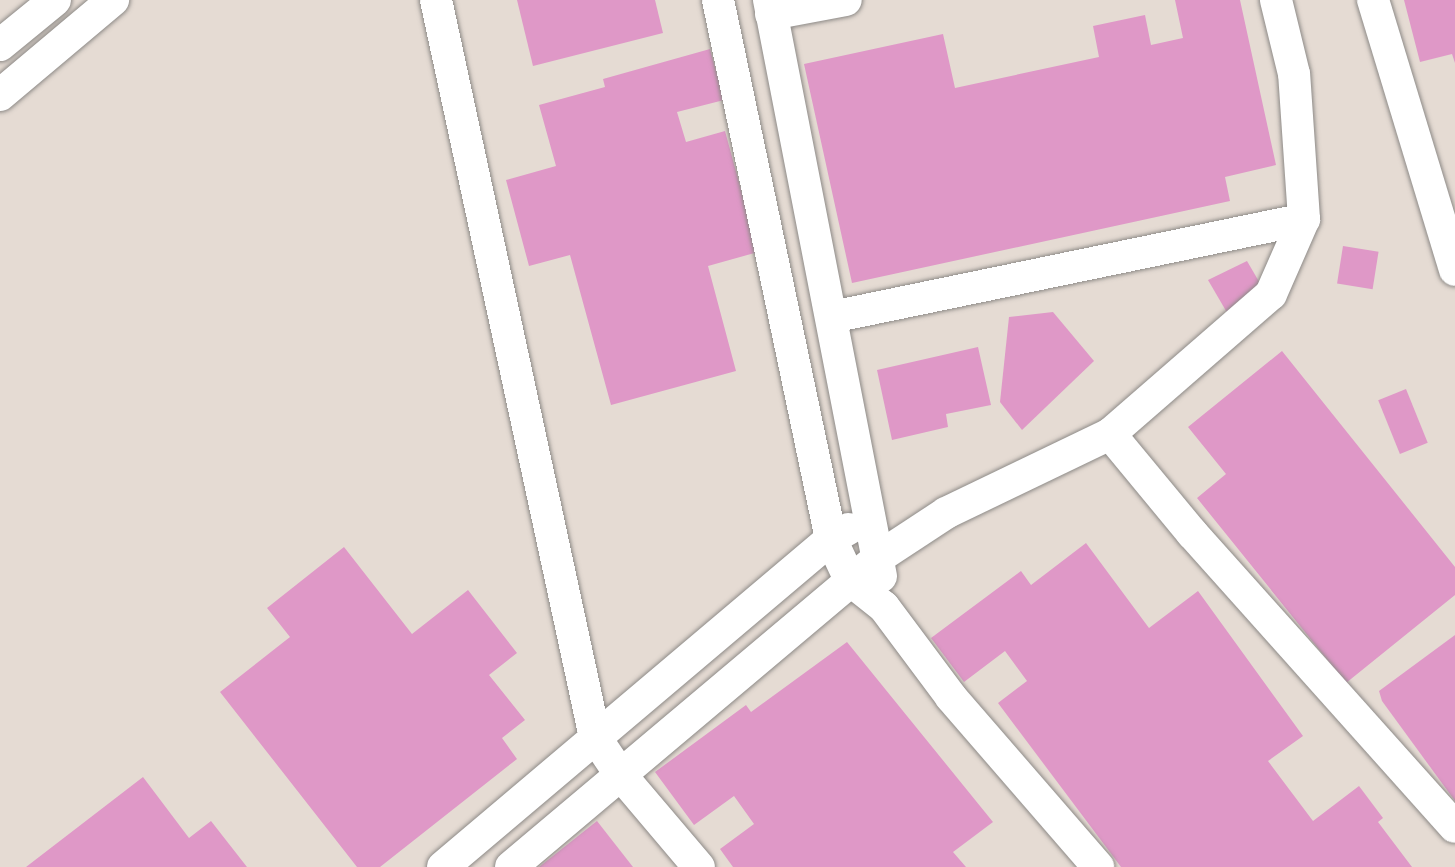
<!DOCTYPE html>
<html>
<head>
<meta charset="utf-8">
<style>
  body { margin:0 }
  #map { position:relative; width:1455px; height:867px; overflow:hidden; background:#ece8e5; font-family:"Fira Sans Condensed",sans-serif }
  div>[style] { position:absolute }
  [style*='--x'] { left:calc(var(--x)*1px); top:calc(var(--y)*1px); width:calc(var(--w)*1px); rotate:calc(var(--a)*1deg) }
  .built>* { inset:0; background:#e5dbd3; transform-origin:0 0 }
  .building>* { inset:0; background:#df98c7; transform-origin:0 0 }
  .roads { filter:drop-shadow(0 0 2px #8d8a87) drop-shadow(0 0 2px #8d8a87) }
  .minor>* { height:32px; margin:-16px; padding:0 16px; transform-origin:16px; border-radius:16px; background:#fff }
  span { translate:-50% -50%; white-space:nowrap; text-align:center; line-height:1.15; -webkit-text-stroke:5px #fff; paint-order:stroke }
</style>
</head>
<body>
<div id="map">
  <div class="built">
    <i style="left:0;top:0;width:1455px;height:867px"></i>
  </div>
  <div class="building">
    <i style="clip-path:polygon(517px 0,655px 0,663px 33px,533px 66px)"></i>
    <i style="clip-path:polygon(1175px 0,1240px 0,1276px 165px,1225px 177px,1230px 201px,852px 283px,804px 64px,943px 34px,955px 88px,1099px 57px,1093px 26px,1145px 15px,1151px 45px,1183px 38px)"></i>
    <i style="clip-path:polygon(1404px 0,1455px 0,1455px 63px,1452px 54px,1420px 62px)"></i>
    <i style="clip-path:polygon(710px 49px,724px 100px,677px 112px,686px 142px,725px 131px,758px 252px,708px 266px,736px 371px,611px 405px,570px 255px,529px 266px,506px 180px,556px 166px,539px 105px,605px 87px,603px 79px)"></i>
    <i style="left:1343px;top:246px;width:36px;height:38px;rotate:9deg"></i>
    <i style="clip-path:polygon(1247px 261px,1261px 285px,1229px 316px,1208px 280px)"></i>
    <i style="clip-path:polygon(1053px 312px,1094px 361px,1022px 430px,1000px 402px,1009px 317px)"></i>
    <i style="clip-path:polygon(978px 347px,991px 405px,946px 414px,948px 427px,892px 440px,877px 370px)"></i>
    <i style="clip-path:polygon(1282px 351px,1455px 567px,1455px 595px,1346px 683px,1197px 498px,1226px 474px,1188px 427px)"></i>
    <i style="left:1406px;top:389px;width:58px;height:30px;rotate:68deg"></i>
    <i style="clip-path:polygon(1086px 543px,1149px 628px,1198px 591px,1303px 736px,1268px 761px,1313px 821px,1359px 786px,1383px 818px,1378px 822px,1412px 867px,1121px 867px,998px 703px,1027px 681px,1005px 651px,964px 682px,931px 638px,1021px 571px,1031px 585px)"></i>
    <i style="clip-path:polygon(344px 547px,412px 634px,468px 590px,517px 653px,489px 675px,525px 720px,502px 738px,517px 759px,380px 867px,357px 867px,220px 692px,290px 637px,267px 608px)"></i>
    <i style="clip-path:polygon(1455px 635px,1455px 801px,1382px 701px,1379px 691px)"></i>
    <i style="clip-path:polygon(847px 642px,993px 822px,953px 852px,966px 867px,733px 867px,720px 849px,754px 824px,734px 796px,694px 825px,655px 772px,746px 705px,751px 712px)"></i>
    <i style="clip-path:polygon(143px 777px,189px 838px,211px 821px,247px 867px,26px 867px)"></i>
    <i style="clip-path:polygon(597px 821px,633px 867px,539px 867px)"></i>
  </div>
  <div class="roads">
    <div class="minor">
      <i style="--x:436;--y:0;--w:754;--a:77.83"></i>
      <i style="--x:595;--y:737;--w:45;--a:56"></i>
      <i style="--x:620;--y:774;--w:122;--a:49.7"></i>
      <i style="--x:718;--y:0;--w:551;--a:78.16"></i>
      <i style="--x:831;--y:539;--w:45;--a:65.1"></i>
      <i style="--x:850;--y:580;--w:43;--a:38.5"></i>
      <i style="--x:884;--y:607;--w:112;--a:53.3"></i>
      <i style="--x:951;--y:697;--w:225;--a:49.1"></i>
      <i style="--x:769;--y:0;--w:587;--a:79"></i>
      <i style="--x:1373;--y:0;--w:282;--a:73.1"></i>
      <i style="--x:771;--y:14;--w:76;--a:-10.6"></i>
      <i style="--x:0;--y:45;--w:71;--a:-39.3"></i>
      <i style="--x:0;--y:95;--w:148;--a:-40.1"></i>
      <i style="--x:832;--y:317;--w:482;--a:-11.7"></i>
      <i style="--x:1110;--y:434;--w:129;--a:50.4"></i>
      <i style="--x:1192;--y:533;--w:394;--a:48.2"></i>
      <i style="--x:443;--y:867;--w:508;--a:-40.21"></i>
      <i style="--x:831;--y:539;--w:20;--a:-30"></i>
      <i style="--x:511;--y:867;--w:481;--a:-40.1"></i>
      <i style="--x:879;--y:557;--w:80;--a:-33.3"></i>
      <i style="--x:946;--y:513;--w:182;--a:-25.7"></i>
      <i style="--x:1110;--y:434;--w:213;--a:-41"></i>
      <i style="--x:1271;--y:294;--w:82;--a:-66.3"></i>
      <i style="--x:1304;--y:219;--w:145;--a:-93.9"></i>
      <i style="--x:1294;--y:74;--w:76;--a:-103.7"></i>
    </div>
  </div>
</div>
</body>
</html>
